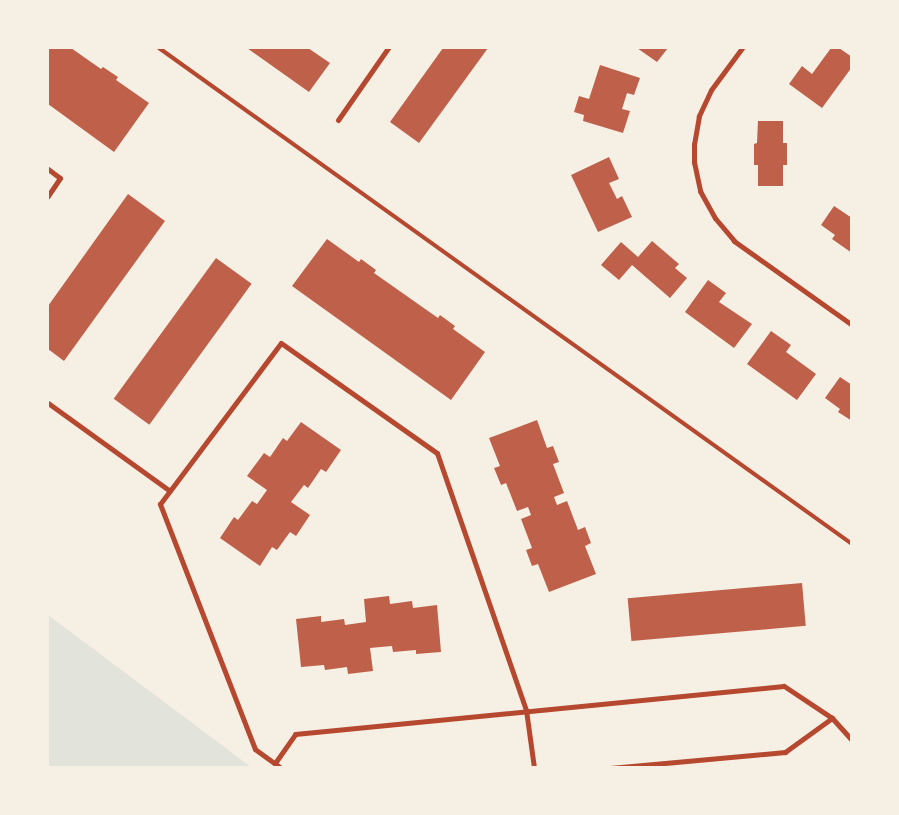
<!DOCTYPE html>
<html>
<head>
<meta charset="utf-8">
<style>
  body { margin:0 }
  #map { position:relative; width:899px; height:815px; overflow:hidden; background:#f6efe4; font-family:Arial,sans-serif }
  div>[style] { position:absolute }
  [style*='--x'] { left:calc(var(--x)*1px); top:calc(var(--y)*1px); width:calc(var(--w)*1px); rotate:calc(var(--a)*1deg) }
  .green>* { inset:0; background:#e2e4dc }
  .building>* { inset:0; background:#bf614a; transform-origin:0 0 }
  .service>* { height:4px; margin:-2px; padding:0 2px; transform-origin:2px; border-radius:2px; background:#b5482f }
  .minor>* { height:5px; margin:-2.5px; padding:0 2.5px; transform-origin:2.5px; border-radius:2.5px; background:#b5482f }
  span { translate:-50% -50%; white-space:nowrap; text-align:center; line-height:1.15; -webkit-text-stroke:5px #f6efe4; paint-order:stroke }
  .frame { position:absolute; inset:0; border:49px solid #f6efe4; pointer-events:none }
</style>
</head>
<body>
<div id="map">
  <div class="green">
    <i style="clip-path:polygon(48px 615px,251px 767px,48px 767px)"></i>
  </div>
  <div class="building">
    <i style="clip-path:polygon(48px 48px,71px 48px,101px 69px,103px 67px,118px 77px,116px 80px,149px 103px,114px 152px,48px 104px)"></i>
    <i style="clip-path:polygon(247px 48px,308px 48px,330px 63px,309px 92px)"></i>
    <i style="clip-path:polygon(443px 48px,488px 48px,419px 143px,390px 122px)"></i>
    <i style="clip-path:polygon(637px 48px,668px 48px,657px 62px)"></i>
    <i style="clip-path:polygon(831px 48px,839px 48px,852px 57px,852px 67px,822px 108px,789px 84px,802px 66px,812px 74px)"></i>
    <i style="clip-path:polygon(600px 65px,640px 78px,634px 95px,627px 93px,622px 109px,630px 111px,623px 133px,583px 121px,584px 115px,574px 112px,579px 96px,589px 99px)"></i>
    <i style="clip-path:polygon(758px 121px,783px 121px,783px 143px,787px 143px,787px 165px,783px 165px,783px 186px,758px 186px,758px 165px,754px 165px,754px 144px,757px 143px)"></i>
    <i style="clip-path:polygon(609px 157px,619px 179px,609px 183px,617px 199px,622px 196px,632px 217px,598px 232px,571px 175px)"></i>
    <i style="clip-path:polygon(128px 194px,165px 221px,64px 361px,48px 349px,48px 306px)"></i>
    <i style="clip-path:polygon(834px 206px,852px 218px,852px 253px,832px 239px,835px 235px,821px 225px)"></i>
    <i style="clip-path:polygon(327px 239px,359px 262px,361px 259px,376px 270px,374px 273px,438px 318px,440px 315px,455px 326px,453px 329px,485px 352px,451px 400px,292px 286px)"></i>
    <i style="clip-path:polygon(652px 241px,679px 264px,675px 268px,687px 278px,670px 298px,632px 265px,619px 280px,601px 265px,621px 242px,638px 257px)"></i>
    <i style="left:216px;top:258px;width:44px;height:174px;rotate:36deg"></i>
    <i style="clip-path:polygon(708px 280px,726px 293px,719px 302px,752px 324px,734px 348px,685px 312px)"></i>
    <i style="clip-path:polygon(771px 331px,791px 345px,786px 352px,816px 374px,797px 400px,747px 364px)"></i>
    <i style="clip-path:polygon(840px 377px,852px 385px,852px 421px,838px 412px,840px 409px,825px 398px)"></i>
    <i style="clip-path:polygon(537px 420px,547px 448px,553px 446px,559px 462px,553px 464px,564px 493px,554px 497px,557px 505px,567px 501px,578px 530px,585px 527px,591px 543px,585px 546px,596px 574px,549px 592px,538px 564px,532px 566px,526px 550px,532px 548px,521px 519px,531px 515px,528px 507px,517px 511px,506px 483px,501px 485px,494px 468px,500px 466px,489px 438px)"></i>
    <i style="clip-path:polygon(301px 422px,341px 450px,326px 472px,321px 469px,308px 488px,304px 485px,291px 502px,310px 515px,296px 536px,290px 532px,277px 550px,272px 547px,260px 566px,220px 538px,234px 517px,238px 520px,252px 501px,257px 504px,267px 490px,247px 476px,264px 453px,270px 457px,283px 438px,287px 441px)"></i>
    <i style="left:802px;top:583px;width:43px;height:175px;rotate:85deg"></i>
    <i style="clip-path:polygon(389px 596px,390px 604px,412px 601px,413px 608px,437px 605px,441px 652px,416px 654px,416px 650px,393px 652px,392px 646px,370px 648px,373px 671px,348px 674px,347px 667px,325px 670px,324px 665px,301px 667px,296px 619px,321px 616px,321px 622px,344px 619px,345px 625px,366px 622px,364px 599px)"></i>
  </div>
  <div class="service">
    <i style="--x:159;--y:48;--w:852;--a:35.59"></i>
  </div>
  <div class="minor">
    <i style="--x:742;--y:48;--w:52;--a:126.4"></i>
    <i style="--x:711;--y:90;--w:29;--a:115"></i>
    <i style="--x:699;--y:116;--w:28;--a:100"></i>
    <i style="--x:694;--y:144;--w:18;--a:90"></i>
    <i style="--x:694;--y:162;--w:30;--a:78"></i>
    <i style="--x:700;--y:191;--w:31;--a:61"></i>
    <i style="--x:715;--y:218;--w:30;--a:50"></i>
    <i style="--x:734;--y:241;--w:145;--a:35.4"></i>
    <i style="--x:338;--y:120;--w:88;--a:-55.2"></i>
    <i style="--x:48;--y:169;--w:15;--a:37"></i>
    <i style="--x:60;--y:178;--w:22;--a:124"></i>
    <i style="--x:48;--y:403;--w:150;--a:35.8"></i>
    <i style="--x:275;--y:763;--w:35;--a:-55"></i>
    <i style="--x:295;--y:734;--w:491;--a:-5.6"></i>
    <i style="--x:784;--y:686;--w:58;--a:33.7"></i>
    <i style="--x:832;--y:718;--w:30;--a:48"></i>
    <i style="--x:281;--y:768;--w:32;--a:-144"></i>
    <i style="--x:255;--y:749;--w:263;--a:-111.2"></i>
    <i style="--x:160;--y:504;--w:201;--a:-53.1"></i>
    <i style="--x:281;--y:343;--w:191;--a:35.2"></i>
    <i style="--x:437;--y:453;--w:272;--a:70.9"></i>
    <i style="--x:526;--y:710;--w:59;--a:82.1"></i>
    <i style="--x:610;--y:768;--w:176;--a:-5.2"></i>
    <i style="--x:785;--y:752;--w:58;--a:-35.9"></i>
  </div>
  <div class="frame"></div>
</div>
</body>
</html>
